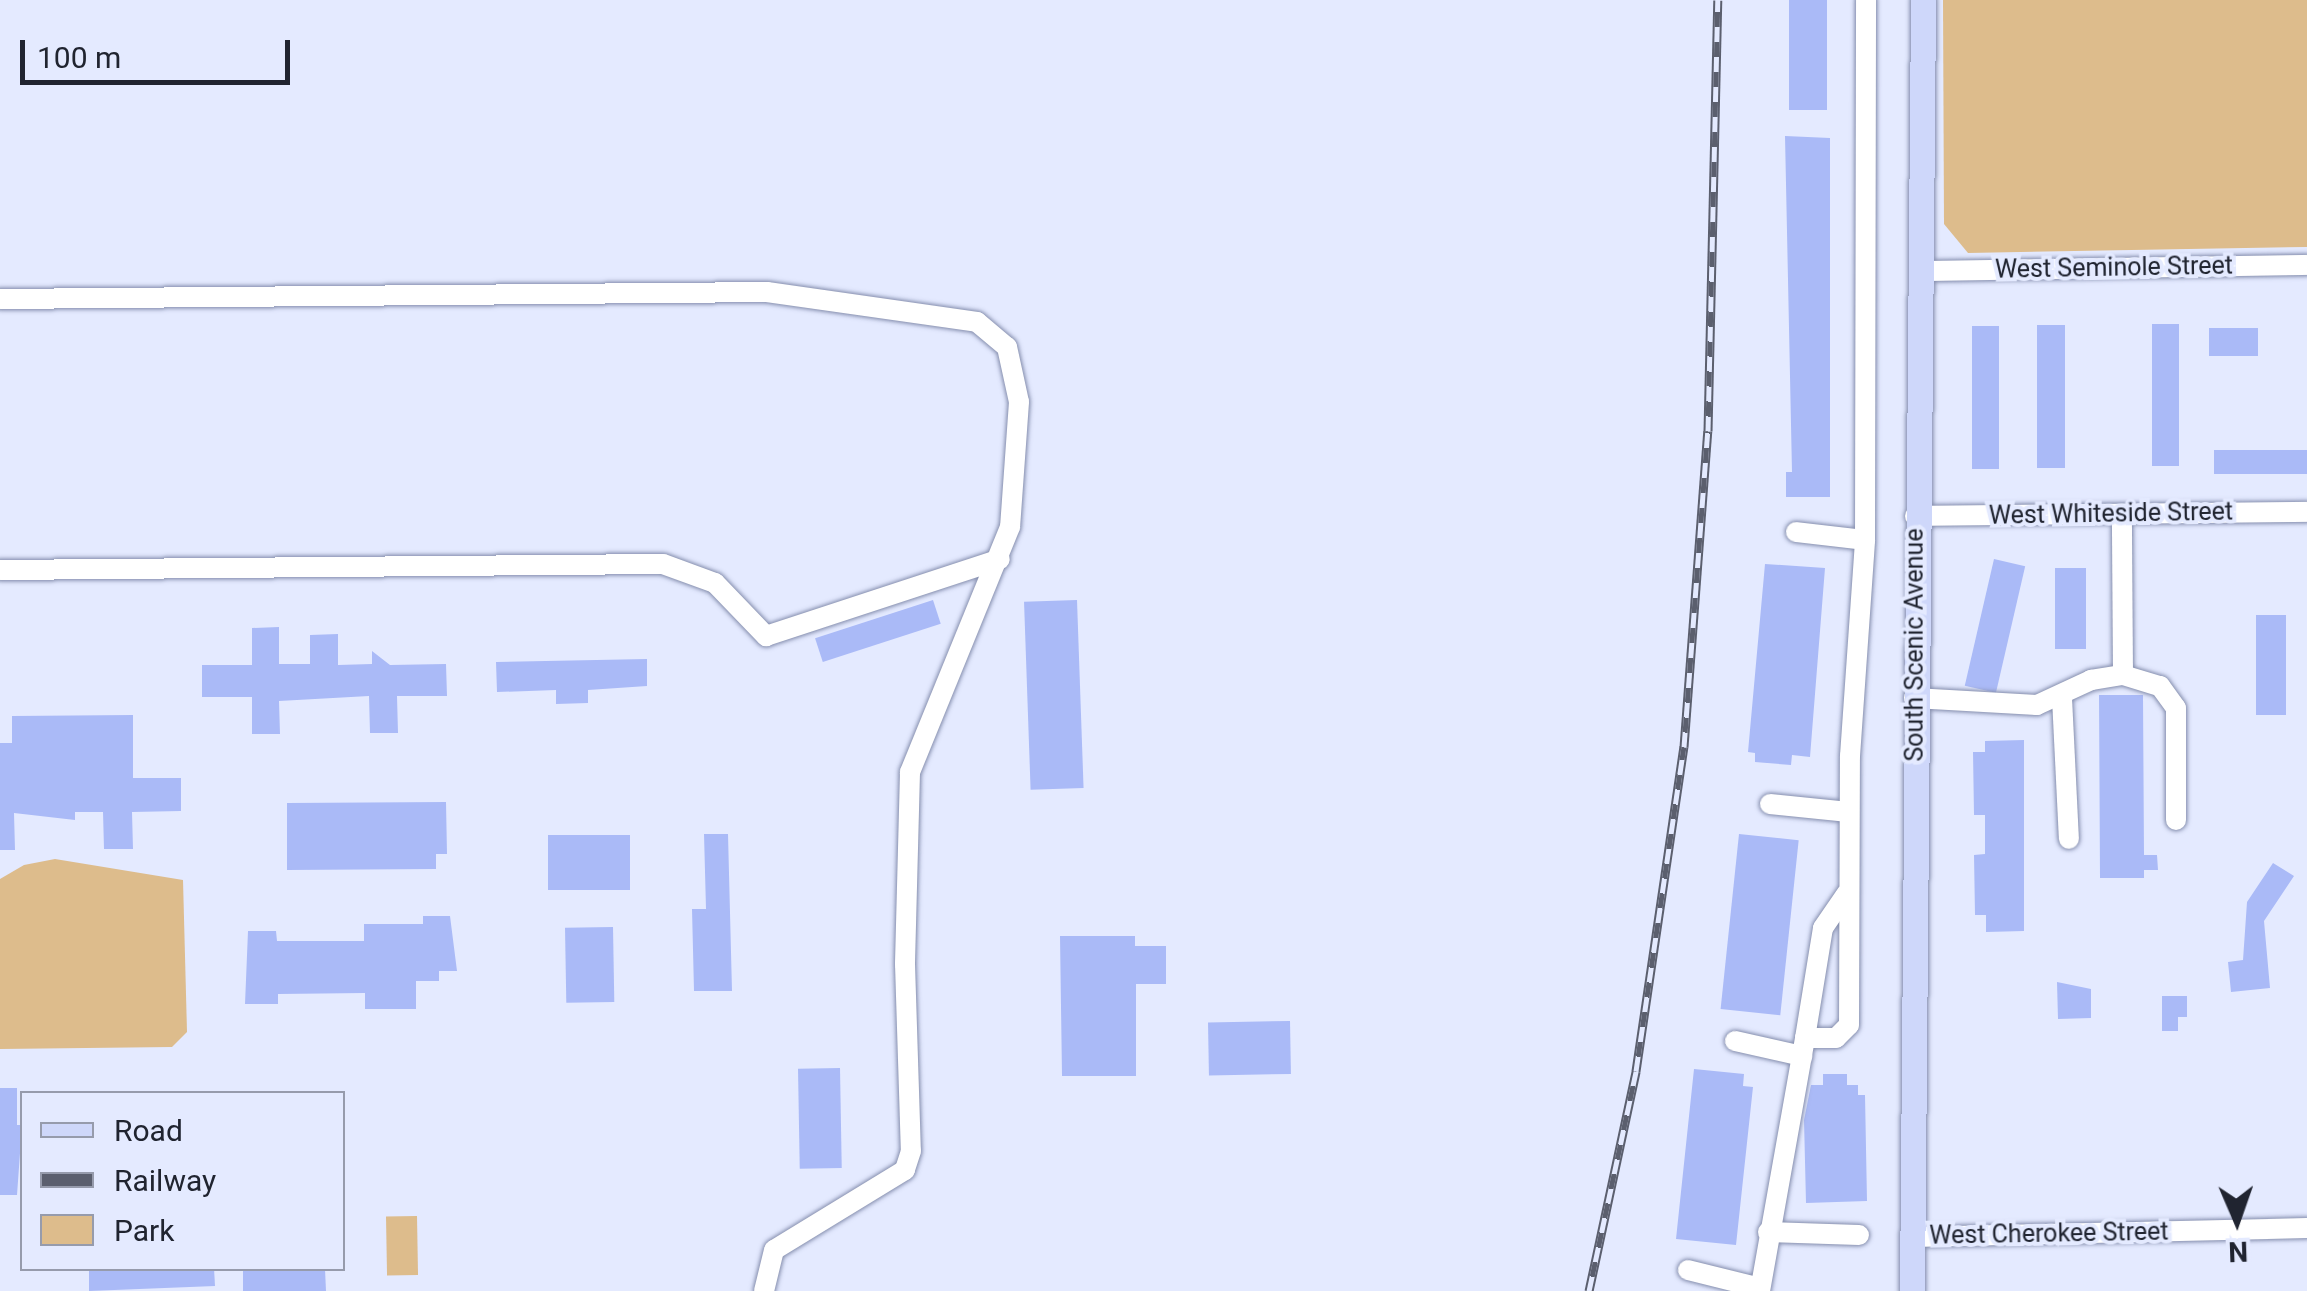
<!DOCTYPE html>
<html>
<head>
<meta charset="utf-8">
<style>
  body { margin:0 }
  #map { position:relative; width:2307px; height:1291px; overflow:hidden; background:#e4eaff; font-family:Roboto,sans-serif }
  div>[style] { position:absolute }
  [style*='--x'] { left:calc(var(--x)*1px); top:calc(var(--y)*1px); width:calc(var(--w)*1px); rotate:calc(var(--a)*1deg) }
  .green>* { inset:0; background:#ddbc8c; transform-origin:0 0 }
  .building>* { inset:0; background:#aabaf7; transform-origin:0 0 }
  .roads { filter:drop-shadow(0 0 2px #858eae) drop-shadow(0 0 2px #858eae) }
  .minor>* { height:20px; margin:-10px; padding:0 10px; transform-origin:10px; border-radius:10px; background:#fff }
  .major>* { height:25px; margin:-12.5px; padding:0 12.5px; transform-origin:12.5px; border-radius:12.5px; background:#ced7fa }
  .rail>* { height:9px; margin-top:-4.5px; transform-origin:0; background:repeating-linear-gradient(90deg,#e4eaff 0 15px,#5b5f6e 0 30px); box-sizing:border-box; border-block:2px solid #5b5f6e }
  span { translate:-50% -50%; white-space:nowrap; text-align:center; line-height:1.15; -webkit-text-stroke:8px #e4eaff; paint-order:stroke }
  .street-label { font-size:25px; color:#202430 }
  .legend { position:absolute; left:20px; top:1091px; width:325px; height:180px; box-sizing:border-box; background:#e4eaff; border:2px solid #969bac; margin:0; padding:12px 18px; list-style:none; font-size:30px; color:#202430 }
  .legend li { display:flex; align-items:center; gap:20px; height:50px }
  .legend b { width:50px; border:2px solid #969bac }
  .north { position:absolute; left:2187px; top:1171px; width:100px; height:100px; -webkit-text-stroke:8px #e4eaff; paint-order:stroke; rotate:178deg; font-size:28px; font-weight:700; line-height:40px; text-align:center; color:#202430 }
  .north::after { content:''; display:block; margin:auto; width:35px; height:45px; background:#202430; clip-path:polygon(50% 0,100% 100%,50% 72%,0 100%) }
  .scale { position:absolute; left:20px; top:40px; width:270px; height:45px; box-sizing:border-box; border:5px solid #202430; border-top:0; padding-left:12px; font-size:30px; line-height:35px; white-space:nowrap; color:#202430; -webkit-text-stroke:8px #e4eaff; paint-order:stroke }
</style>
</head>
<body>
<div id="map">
  <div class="green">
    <i style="clip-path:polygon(1943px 0,2307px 0,2307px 247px,1968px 253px,1944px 224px)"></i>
    <i style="clip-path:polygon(55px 859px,183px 880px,187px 1032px,172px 1047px,0 1049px,0 879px,24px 865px)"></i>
    <i style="left:417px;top:1216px;width:59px;height:31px;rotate:89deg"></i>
  </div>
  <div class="building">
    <i style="left:1789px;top:0;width:38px;height:110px"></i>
    <i style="clip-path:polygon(1785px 136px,1830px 138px,1830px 497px,1786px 497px,1786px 472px,1792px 472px)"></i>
    <i style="left:2152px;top:324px;width:27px;height:142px"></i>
    <i style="left:2037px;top:325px;width:28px;height:143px"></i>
    <i style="left:1972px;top:326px;width:27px;height:143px"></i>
    <i style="left:2258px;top:328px;width:28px;height:49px;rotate:90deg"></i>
    <i style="left:2307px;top:450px;width:24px;height:93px;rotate:90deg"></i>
    <i style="left:1994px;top:559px;width:32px;height:130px;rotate:13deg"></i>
    <i style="clip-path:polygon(1765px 564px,1825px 568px,1810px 757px,1792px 755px,1791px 765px,1755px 762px,1755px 753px,1748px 752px)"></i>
    <i style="left:2055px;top:568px;width:31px;height:81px"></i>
    <i style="left:933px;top:600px;width:25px;height:124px;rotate:72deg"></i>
    <i style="left:1077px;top:600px;width:188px;height:53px;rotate:88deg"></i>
    <i style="left:2256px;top:615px;width:30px;height:100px"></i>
    <i style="clip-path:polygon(279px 627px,279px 664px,310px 664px,310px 635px,338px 634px,338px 665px,372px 664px,372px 651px,390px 665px,446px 664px,447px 696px,397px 696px,398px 733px,370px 733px,369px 696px,279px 701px,280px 734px,252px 734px,252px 697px,202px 697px,202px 665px,252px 665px,252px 628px)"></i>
    <i style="clip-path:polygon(647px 659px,647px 686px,588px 690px,588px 703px,556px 704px,556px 690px,497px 692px,496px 662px)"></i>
    <i style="clip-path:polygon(2099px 695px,2143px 695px,2144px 855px,2157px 855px,2158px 870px,2144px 870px,2144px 878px,2100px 878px)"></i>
    <i style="clip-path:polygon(133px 715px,133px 778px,181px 778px,181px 811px,132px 812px,133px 849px,104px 849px,103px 812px,75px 812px,75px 820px,14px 813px,15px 850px,0 850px,0 743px,12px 743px,12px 716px)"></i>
    <i style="clip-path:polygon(2024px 740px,2024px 931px,1986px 932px,1986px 915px,1975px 915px,1974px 855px,1985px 854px,1985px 815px,1974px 815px,1973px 752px,1985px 752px,1985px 741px)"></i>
    <i style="clip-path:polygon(446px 802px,447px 854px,436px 854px,436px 869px,287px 870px,287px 803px)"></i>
    <i style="clip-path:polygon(704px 834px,728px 834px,732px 991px,694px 991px,692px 909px,706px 909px)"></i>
    <i style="left:1739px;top:834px;width:60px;height:176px;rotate:6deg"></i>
    <i style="left:630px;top:835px;width:55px;height:82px;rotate:90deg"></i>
    <i style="clip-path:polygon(2273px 863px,2294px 876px,2264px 921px,2270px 988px,2231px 992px,2228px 962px,2243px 960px,2247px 902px)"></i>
    <i style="clip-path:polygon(423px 916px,450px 916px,457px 971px,439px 971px,439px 981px,416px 981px,416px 1009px,365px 1009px,365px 993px,278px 994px,278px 1004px,245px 1004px,248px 931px,276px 931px,277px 941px,364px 941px,364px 924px,423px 924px)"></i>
    <i style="left:613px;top:927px;width:75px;height:48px;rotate:89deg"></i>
    <i style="clip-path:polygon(1060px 936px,1135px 936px,1135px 946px,1166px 946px,1166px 984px,1136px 984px,1136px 1076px,1062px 1076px)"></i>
    <i style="clip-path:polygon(2057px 982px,2091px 989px,2091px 1018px,2058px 1019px)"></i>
    <i style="clip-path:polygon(2162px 996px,2187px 996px,2187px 1017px,2178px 1017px,2178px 1031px,2162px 1031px)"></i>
    <i style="left:1290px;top:1021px;width:53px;height:82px;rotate:89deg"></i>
    <i style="left:840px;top:1068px;width:100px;height:42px;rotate:89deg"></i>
    <i style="clip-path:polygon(1694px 1069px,1744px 1074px,1743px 1086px,1753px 1087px,1736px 1245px,1676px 1239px)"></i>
    <i style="clip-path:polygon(1823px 1074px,1847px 1074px,1847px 1085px,1858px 1085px,1858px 1095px,1865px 1095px,1867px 1201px,1806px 1203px,1804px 1120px,1811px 1085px,1823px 1085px)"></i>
    <i style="clip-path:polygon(0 1088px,17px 1088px,17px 1125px,22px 1125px,17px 1195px,0 1195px)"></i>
    <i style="clip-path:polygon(89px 1268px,214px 1268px,215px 1286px,89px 1291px)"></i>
    <i style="clip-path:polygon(283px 1268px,325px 1269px,326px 1291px,243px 1291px,243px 1270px)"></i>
  </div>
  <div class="roads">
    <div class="minor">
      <i style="--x:1922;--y:271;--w:385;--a:-0.9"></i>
      <i style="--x:0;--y:299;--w:767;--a:-0.52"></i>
      <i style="--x:767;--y:292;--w:212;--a:8.1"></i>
      <i style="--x:977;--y:322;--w:39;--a:40"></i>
      <i style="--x:1007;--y:347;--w:56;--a:77.7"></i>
      <i style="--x:1019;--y:402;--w:125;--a:94.1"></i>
      <i style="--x:1010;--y:527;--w:265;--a:112.2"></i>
      <i style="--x:910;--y:772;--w:192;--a:91.5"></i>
      <i style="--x:905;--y:964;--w:187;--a:88.2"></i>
      <i style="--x:911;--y:1151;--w:20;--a:108"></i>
      <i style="--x:905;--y:1170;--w:153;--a:148.6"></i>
      <i style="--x:774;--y:1250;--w:42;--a:103.7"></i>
      <i style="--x:1915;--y:516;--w:392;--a:-0.6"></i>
      <i style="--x:1796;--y:532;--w:69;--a:6.6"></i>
      <i style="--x:0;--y:570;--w:663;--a:-0.52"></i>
      <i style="--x:663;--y:564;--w:55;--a:20.1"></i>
      <i style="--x:715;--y:583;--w:74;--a:46.1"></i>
      <i style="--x:766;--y:636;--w:246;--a:-18.2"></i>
      <i style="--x:2123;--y:675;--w:39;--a:17"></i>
      <i style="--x:2160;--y:686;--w:27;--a:54"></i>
      <i style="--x:2176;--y:708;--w:112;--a:90"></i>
      <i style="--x:1914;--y:698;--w:123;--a:3.3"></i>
      <i style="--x:2037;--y:705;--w:60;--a:-24.8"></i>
      <i style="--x:2091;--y:680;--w:32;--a:-9"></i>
      <i style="--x:2123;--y:675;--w:161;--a:-90.4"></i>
      <i style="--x:2062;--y:698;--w:141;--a:87.2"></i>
      <i style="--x:1770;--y:804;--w:79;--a:5.8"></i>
      <i style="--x:1805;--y:1038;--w:111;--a:-80.7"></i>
      <i style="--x:1823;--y:928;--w:42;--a:-55.6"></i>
      <i style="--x:1735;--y:1041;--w:69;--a:12.6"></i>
      <i style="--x:1768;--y:1232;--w:91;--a:1.9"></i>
      <i style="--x:1912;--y:1237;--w:395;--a:-1.3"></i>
      <i style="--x:1688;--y:1270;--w:74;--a:14"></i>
      <i style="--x:1760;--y:1291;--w:257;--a:-79.9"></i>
      <i style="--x:1805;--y:1038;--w:31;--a:0"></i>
      <i style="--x:1836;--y:1038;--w:18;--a:-45"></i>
      <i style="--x:1849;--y:1025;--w:269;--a:-89.8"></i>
      <i style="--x:1850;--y:756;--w:217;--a:-86"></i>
      <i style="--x:1865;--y:540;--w:540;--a:-89.89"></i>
    </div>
    <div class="major">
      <i style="--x:1912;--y:1291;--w:1291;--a:-89.51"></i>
    </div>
  </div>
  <div class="rail">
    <i style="--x:1589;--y:1291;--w:225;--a:-77.9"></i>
    <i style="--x:1636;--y:1071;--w:328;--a:-81.6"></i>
    <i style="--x:1684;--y:747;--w:317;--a:-85.7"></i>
    <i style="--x:1708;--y:431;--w:431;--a:-88.7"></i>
  </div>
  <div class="street-label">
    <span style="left:2114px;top:268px;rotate:-1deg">West Seminole Street</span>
    <span style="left:2111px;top:514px;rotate:-1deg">West Whiteside Street</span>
    <span style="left:1915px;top:645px;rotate:-90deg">South Scenic Avenue</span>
    <span style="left:2049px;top:1234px;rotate:-1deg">West Cherokee Street</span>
  </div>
  <ul class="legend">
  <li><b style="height:12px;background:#ced7fa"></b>Road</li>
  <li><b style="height:12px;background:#5b5f6e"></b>Railway</li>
  <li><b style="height:28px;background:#ddbc8c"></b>Park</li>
  </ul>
  <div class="north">N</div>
  <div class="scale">100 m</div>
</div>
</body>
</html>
